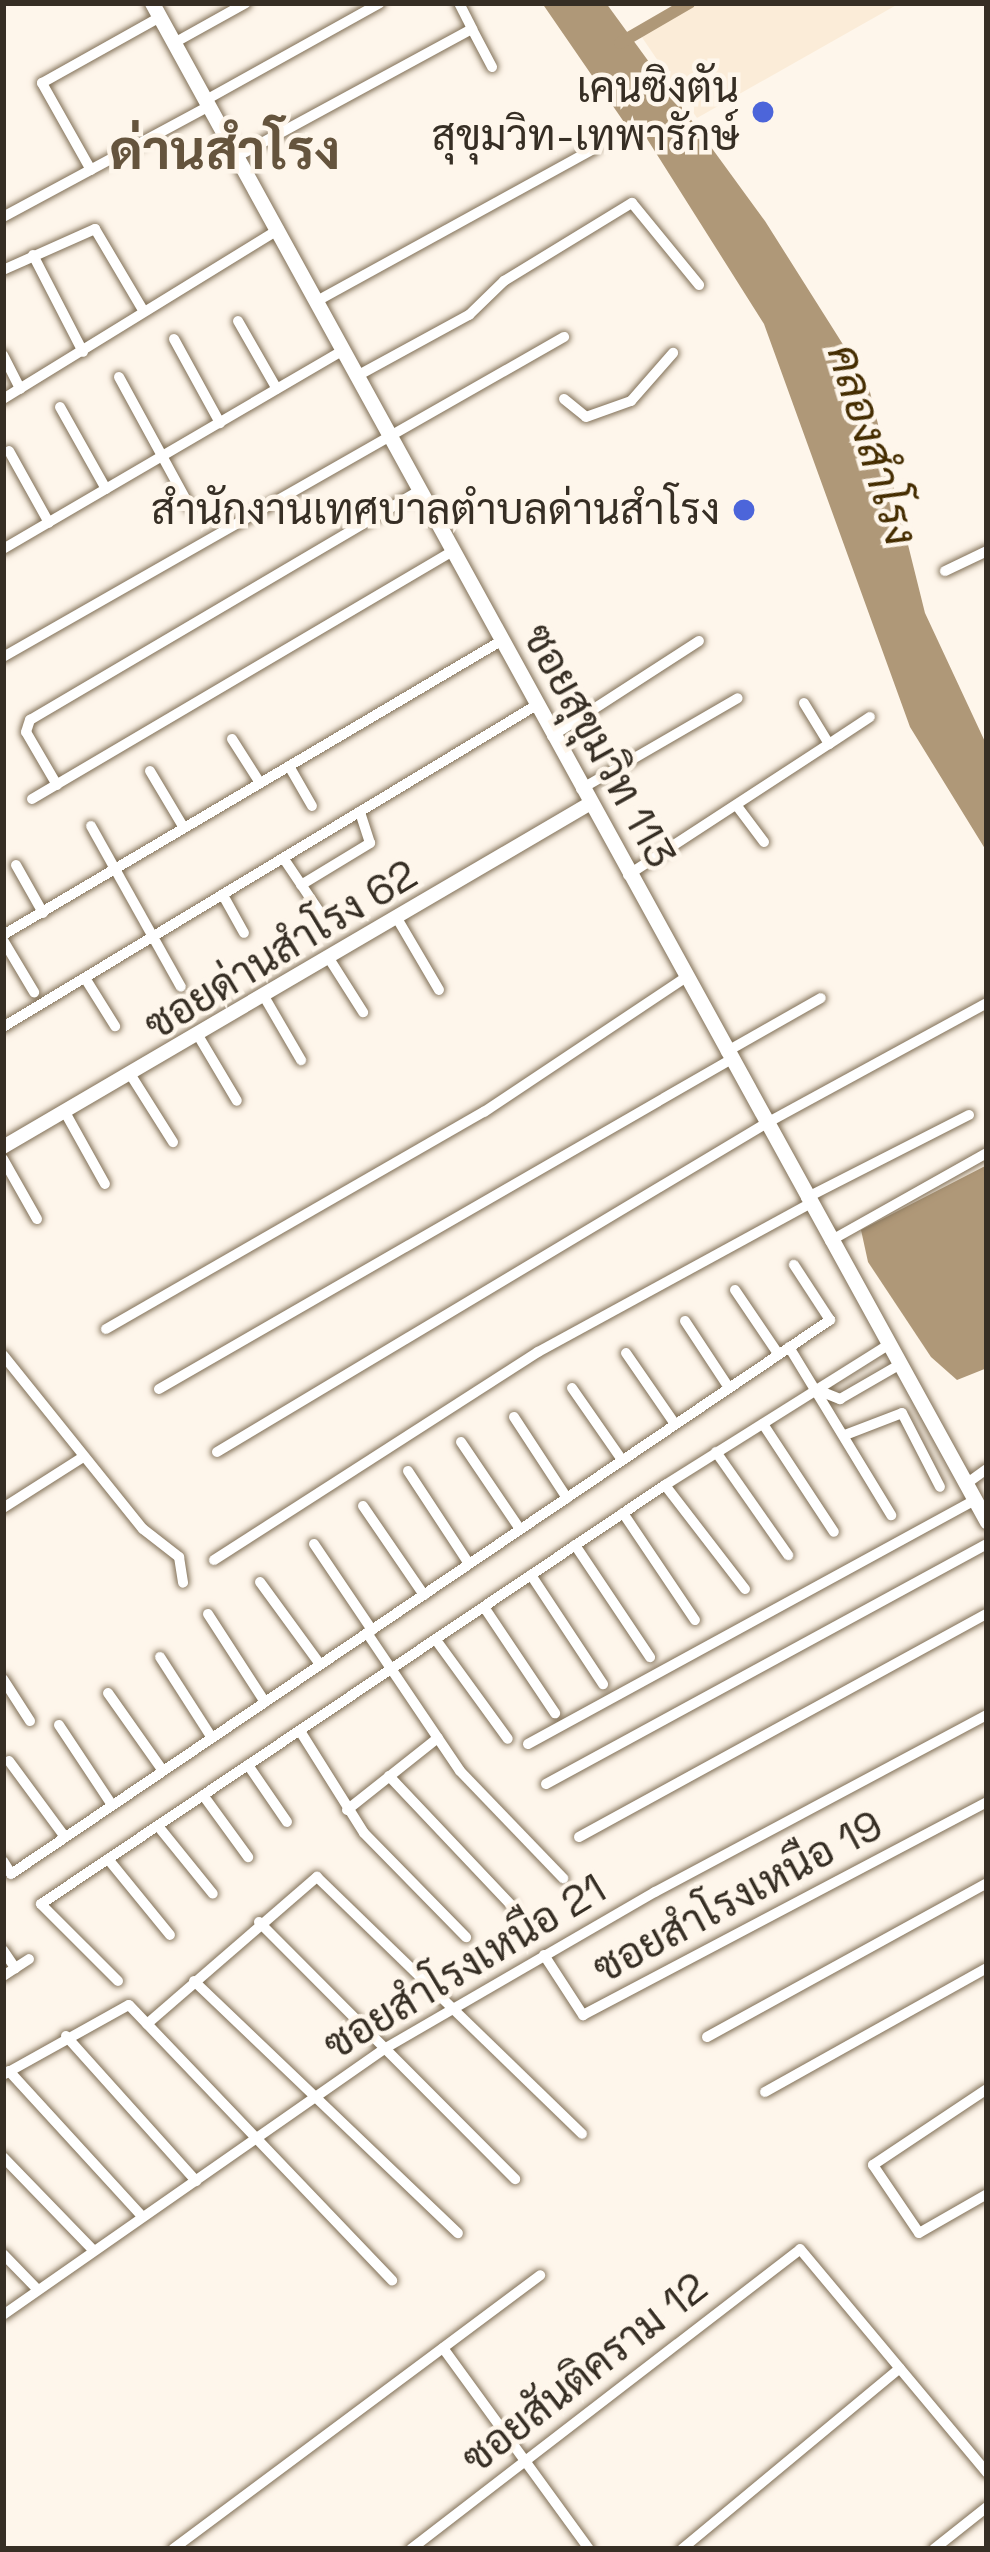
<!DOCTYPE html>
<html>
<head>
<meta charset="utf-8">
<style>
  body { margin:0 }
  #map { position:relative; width:990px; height:2552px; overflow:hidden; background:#fef6eb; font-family:"Space Grotesk",Sarabun,sans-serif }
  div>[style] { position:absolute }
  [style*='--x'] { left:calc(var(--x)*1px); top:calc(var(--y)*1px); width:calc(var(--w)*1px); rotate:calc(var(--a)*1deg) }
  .built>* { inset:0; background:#fbecd8 }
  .water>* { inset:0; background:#af9878 }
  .canal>* { height:12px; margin:-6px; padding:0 6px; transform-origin:6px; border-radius:6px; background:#af9878 }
  .roads { filter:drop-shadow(0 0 3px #806f56) drop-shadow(0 0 3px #806f56) }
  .minor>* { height:10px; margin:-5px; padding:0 5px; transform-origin:5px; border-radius:5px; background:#fff }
  .tertiary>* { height:14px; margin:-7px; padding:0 7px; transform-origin:7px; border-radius:7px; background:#fff }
  .secondary>* { height:15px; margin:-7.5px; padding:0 7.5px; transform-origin:7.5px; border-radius:7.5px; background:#fff }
  .dots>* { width:33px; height:33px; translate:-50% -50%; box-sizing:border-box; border:6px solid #fef6eb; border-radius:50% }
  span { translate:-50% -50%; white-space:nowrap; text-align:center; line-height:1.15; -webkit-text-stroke:9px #fef6eb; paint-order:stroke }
  .poi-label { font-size:42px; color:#362e24 }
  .right { translate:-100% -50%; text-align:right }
  .street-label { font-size:42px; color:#362e24 }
  .water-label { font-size:45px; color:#452d01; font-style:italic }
  .district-label { font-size:54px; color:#65543d; font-weight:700 }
  .frame { position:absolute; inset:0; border:6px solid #362e24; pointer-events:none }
</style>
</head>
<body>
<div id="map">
  <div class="built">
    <i style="clip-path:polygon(685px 3px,900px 3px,697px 118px,639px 33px)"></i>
  </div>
  <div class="water">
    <i style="clip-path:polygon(542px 3px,606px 3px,765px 221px,868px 384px,925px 613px,987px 746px,987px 852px,910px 727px,764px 324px,637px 123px,626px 125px)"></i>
    <i style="clip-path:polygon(987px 1165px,987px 1368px,957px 1380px,931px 1357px,868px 1262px,861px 1230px)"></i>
  </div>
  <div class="canal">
    <i style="--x:620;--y:43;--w:80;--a:-30.1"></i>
  </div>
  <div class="roads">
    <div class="minor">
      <i style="--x:459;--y:3;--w:29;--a:63"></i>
      <i style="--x:174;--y:43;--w:82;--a:-29.1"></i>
      <i style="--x:204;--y:101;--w:201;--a:-29.1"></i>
      <i style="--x:236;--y:157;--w:268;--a:-28.5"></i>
      <i style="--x:472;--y:29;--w:43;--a:62.2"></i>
      <i style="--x:91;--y:170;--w:100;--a:-119.4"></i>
      <i style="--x:42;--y:83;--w:135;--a:-29.2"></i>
      <i style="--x:3;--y:217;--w:232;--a:-28.3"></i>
      <i style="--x:33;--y:255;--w:109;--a:62.7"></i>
      <i style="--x:3;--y:270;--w:101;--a:-24"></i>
      <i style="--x:95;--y:229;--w:96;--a:59.4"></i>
      <i style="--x:317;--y:301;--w:317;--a:-28.8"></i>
      <i style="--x:238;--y:321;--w:78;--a:60.2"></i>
      <i style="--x:174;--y:339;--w:96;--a:61.3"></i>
      <i style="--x:3;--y:355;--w:38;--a:63"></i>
      <i style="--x:357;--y:376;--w:128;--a:-28.6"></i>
      <i style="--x:469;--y:315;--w:49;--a:-44.2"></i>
      <i style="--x:504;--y:281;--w:150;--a:-31.4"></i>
      <i style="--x:632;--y:203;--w:106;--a:50.7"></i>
      <i style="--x:119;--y:377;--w:148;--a:61.4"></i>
      <i style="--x:3;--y:399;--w:324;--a:-31.6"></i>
      <i style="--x:564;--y:399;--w:28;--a:39"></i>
      <i style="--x:586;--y:417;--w:48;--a:-19.6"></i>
      <i style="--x:631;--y:401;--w:64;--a:-48.8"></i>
      <i style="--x:60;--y:407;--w:94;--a:60.7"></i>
      <i style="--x:9;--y:451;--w:82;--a:60.9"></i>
      <i style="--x:3;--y:549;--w:395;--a:-30.3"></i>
      <i style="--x:945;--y:571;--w:47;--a:-25.5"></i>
      <i style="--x:3;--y:657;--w:646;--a:-29.7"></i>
      <i style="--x:552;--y:736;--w:175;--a:-32.9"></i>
      <i style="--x:232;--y:739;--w:52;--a:57.5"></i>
      <i style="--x:829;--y:744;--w:49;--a:-33.4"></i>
      <i style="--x:289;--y:766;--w:46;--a:60.1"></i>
      <i style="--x:150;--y:771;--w:66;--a:59.2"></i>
      <i style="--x:57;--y:785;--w:61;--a:-120.3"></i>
      <i style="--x:26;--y:732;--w:13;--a:-72"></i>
      <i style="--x:30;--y:720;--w:454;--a:-30.5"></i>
      <i style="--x:581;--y:789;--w:181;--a:-30.1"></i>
      <i style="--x:32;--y:799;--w:489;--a:-30.5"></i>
      <i style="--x:737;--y:806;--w:45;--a:53.1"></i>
      <i style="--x:91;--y:826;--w:184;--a:60.8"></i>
      <i style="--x:284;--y:859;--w:63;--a:56.1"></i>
      <i style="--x:16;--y:865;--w:55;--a:60.6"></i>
      <i style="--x:628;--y:875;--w:240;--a:-33.1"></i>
      <i style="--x:829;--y:744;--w:48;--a:-121.4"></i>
      <i style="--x:301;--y:885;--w:81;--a:-31.3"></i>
      <i style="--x:370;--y:843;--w:33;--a:-108"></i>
      <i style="--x:224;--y:897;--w:41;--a:60.9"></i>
      <i style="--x:398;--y:920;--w:81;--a:59.6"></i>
      <i style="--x:3;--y:935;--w:578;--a:-30.56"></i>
      <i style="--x:3;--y:940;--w:61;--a:59.2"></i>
      <i style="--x:330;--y:960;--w:62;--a:57.6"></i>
      <i style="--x:85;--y:978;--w:57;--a:58"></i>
      <i style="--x:265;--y:998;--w:72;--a:59.9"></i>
      <i style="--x:3;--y:1027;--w:621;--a:-31.11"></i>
      <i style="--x:199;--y:1037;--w:74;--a:59.3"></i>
      <i style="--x:726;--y:1052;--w:109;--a:-29.6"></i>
      <i style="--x:132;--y:1077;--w:77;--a:57.8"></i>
      <i style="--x:66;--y:1114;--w:80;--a:60.9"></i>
      <i style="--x:3;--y:1159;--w:69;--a:60.5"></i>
      <i style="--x:806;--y:1198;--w:183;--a:-27"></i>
      <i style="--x:830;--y:1241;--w:180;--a:-29.3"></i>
      <i style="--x:735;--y:1290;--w:78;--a:55.9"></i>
      <i style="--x:685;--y:1321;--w:80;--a:56.7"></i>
      <i style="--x:106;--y:1329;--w:436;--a:-29.9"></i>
      <i style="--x:484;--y:1112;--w:242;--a:-33.7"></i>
      <i style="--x:789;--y:1347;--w:197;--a:58.7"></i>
      <i style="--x:626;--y:1353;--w:86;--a:55.4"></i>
      <i style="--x:3;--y:1355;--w:223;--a:51.2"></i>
      <i style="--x:143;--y:1529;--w:46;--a:37.9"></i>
      <i style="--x:179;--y:1557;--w:26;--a:81"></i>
      <i style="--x:572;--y:1388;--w:88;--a:55.2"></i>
      <i style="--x:159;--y:1389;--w:659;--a:-29.95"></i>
      <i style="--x:820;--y:1391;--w:22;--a:22"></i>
      <i style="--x:840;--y:1399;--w:68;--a:-30"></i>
      <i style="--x:514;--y:1417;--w:97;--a:56.8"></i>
      <i style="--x:763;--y:1424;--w:129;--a:56.7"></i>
      <i style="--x:845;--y:1435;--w:61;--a:-21.1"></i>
      <i style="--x:902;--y:1413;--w:83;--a:62.8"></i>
      <i style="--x:461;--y:1442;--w:105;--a:55.9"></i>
      <i style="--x:217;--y:1452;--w:639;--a:-30.9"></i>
      <i style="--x:765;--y:1124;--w:253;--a:-28.6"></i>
      <i style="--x:716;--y:1452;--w:126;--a:55"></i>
      <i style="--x:408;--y:1471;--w:111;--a:56.7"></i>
      <i style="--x:966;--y:1484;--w:26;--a:-36"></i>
      <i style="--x:363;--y:1506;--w:108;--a:55.6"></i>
      <i style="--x:3;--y:1508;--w:95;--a:-32.5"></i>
      <i style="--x:623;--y:1513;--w:129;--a:56.1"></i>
      <i style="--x:314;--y:1544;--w:104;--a:56"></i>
      <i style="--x:575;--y:1545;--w:135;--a:56.2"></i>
      <i style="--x:214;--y:1560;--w:385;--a:-32.7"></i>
      <i style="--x:538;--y:1352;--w:310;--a:-28.6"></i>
      <i style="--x:531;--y:1575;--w:131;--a:56.6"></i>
      <i style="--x:260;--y:1582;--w:100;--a:53.9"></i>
      <i style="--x:745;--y:1589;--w:131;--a:-127.6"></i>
      <i style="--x:665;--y:1485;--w:263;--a:-32.1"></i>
      <i style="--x:484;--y:1607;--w:128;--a:56.2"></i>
      <i style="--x:208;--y:1614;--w:105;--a:57.1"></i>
      <i style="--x:367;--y:1633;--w:166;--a:56"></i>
      <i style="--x:460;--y:1771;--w:149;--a:46.1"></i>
      <i style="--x:436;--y:1640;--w:122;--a:54"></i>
      <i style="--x:160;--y:1657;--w:96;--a:57.3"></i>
      <i style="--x:3;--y:1679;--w:50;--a:57.3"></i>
      <i style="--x:108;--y:1693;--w:95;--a:54.8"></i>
      <i style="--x:59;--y:1725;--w:96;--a:56.5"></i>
      <i style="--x:300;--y:1731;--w:120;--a:57.9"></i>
      <i style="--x:364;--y:1833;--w:146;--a:45.6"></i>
      <i style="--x:528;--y:1744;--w:509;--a:-28.63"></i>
      <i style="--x:9;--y:1761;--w:94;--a:53.6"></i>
      <i style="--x:248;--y:1765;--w:69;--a:55.6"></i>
      <i style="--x:389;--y:1776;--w:179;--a:46.6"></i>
      <i style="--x:546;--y:1784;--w:502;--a:-28.56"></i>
      <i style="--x:203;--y:1795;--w:77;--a:54"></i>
      <i style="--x:347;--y:1810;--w:116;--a:-38.4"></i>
      <i style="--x:158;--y:1826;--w:87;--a:51"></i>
      <i style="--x:579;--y:1837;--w:465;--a:-28.7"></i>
      <i style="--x:108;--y:1859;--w:98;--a:50.8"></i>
      <i style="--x:3;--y:1861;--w:15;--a:58"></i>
      <i style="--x:11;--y:1874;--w:989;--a:-34.08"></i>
      <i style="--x:830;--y:1320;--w:66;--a:-123.2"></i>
      <i style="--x:259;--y:1922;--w:363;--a:45.1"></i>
      <i style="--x:3;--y:1950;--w:22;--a:56"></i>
      <i style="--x:544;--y:1955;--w:72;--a:57"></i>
      <i style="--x:583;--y:2015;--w:457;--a:-27.8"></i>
      <i style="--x:3;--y:1976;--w:31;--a:-33"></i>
      <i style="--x:118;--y:1981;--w:109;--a:-135"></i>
      <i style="--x:41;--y:1904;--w:752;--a:-33.88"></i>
      <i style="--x:194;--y:1981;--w:365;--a:43.7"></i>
      <i style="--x:147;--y:2024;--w:225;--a:-40.9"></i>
      <i style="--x:317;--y:1877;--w:369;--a:44.1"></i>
      <i style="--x:66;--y:2036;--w:195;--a:48.1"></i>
      <i style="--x:707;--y:2037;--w:320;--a:-28.8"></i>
      <i style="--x:9;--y:2071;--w:195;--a:47.5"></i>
      <i style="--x:3;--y:2075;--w:144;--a:-29.1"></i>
      <i style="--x:129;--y:2005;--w:381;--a:46.3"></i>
      <i style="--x:987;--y:2089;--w:137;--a:146.3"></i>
      <i style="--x:873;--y:2165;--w:82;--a:55.9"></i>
      <i style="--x:919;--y:2233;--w:78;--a:-29.8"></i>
      <i style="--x:765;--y:2092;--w:254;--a:-29.2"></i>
      <i style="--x:3;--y:2157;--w:128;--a:45.9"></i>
      <i style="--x:3;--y:2254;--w:49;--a:45.8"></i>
      <i style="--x:3;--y:2315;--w:465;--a:-34.9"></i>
      <i style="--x:384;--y:2049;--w:313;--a:-30.1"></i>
      <i style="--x:655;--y:1892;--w:376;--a:-28.1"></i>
      <i style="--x:443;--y:2348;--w:248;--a:54"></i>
      <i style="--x:173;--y:2549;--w:458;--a:-36.7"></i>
      <i style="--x:411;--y:2549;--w:491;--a:-37.6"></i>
      <i style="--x:800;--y:2249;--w:292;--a:50.1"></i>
      <i style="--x:682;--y:2549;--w:283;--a:-39.7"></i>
      <i style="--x:934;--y:2549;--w:68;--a:-38.4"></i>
    </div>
    <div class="tertiary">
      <i style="--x:3;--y:1147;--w:679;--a:-30.34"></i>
    </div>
    <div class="secondary">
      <i style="--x:152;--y:3;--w:1733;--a:61.2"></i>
    </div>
  </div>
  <div class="dots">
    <i style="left:763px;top:112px;background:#4c65da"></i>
    <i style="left:744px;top:510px;background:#4c65da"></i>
  </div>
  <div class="poi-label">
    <span class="right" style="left:739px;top:112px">เคนซิงตัน<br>สุขุมวิท-เทพารักษ์</span>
    <span class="right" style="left:720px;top:510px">สำนักงานเทศบาลตำบลด่านสำโรง</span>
  </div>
  <div class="street-label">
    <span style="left:599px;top:746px;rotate:61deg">ซอยสุขุมวิท 113</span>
    <span style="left:281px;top:950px;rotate:-31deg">ซอยด่านสำโรง 62</span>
    <span style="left:738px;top:1897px;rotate:-28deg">ซอยสำโรงเหนือ 19</span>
    <span style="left:465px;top:1967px;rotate:-31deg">ซอยสำโรงเหนือ 21</span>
    <span style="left:585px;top:2373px;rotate:-38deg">ซอยสันติคราม 12</span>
  </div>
  <div class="water-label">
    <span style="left:872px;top:445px;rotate:73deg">คลองสำโรง</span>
  </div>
  <div class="district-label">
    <span style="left:225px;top:151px">ด่านสำโรง</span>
  </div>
  <div class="frame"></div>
</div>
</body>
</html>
